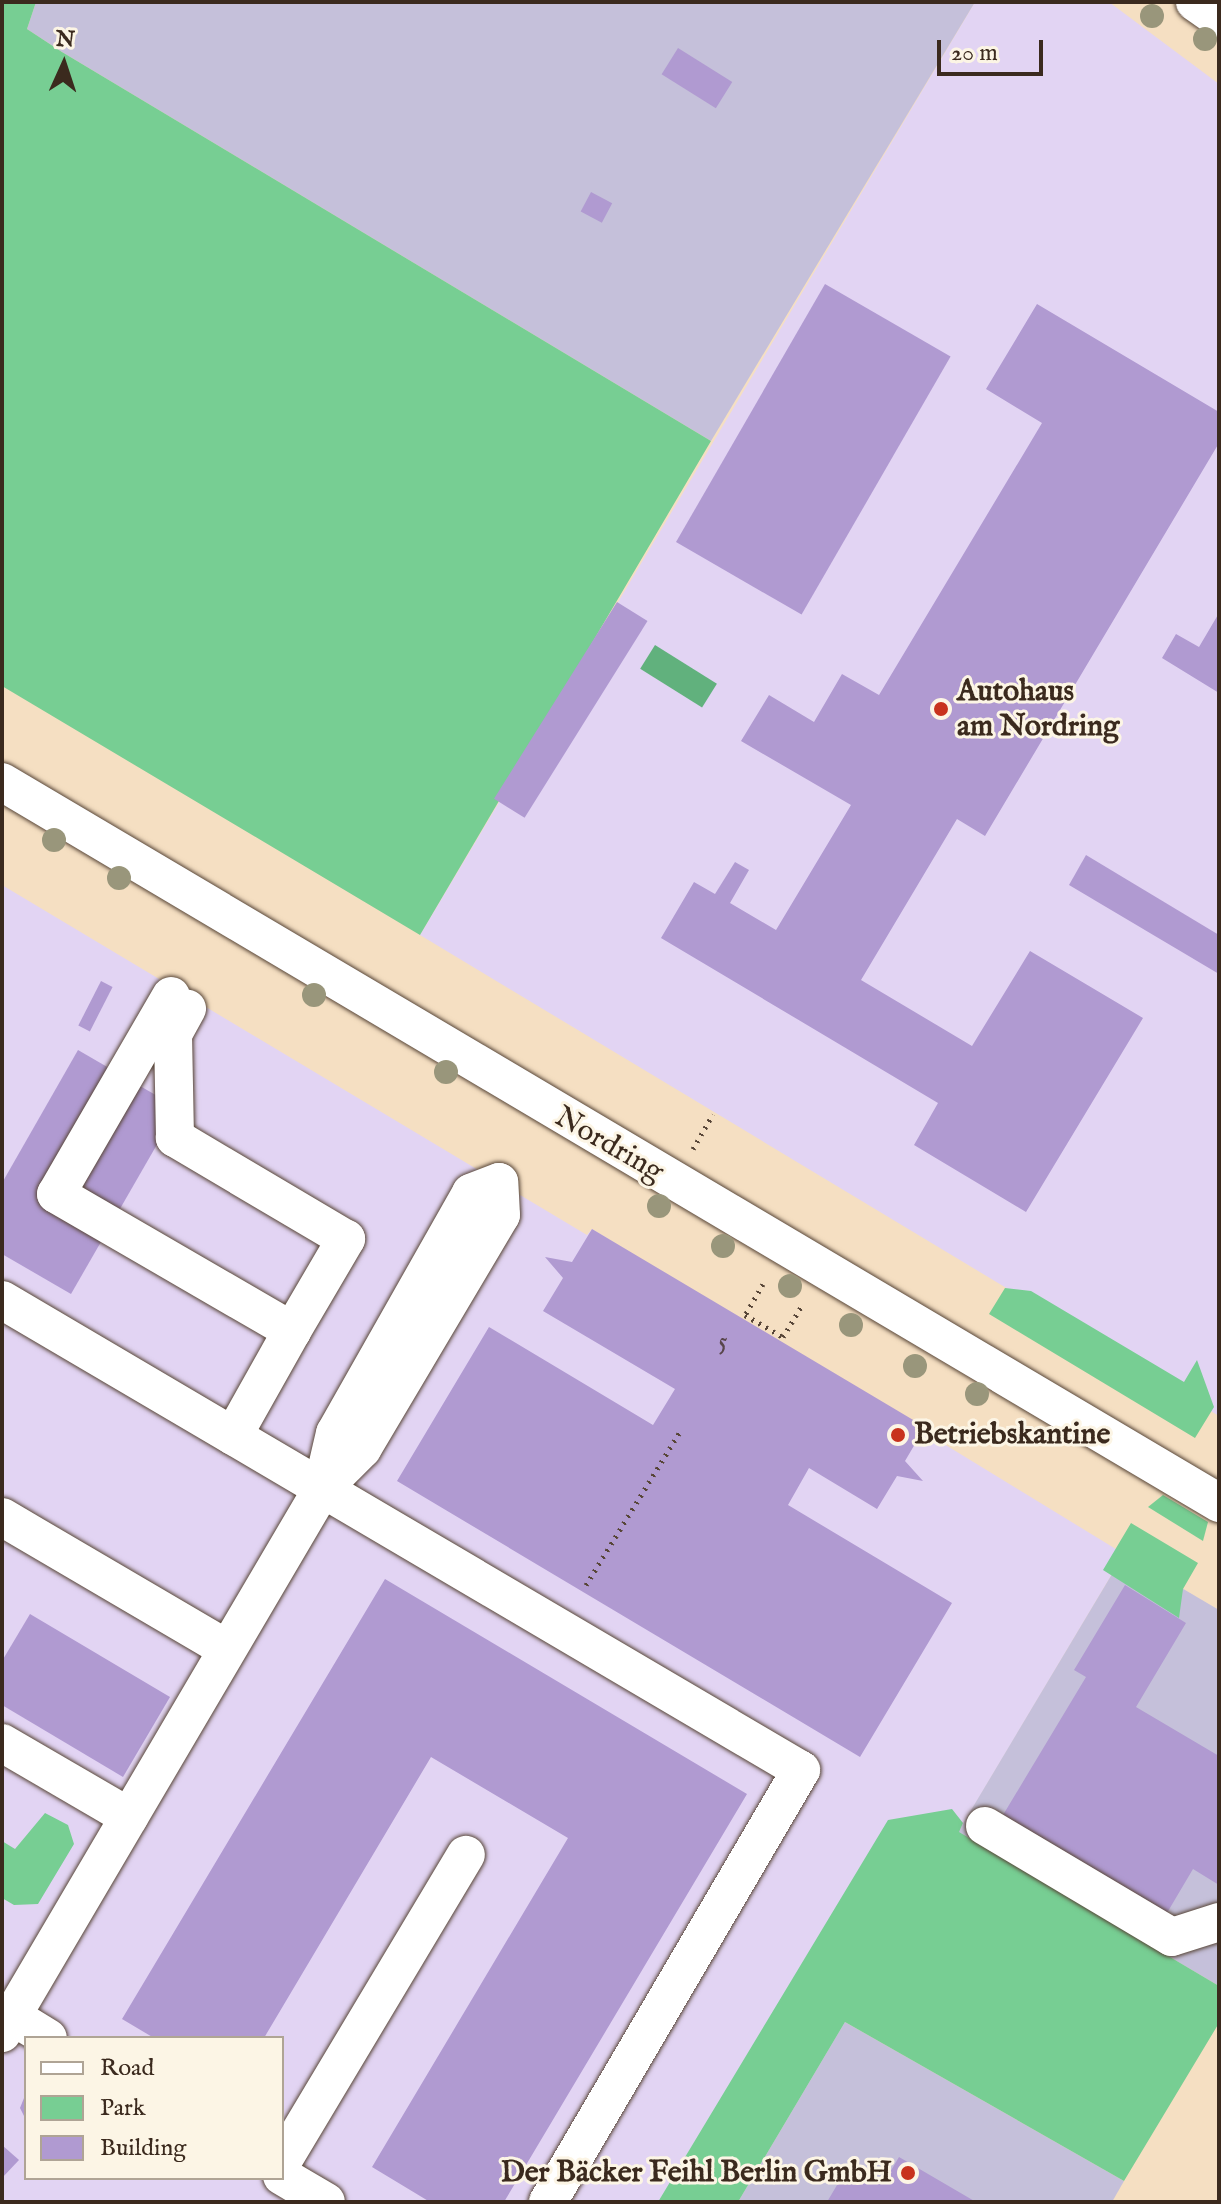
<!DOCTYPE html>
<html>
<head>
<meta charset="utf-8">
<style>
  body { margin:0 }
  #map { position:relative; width:1221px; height:2204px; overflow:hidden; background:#f5dfc2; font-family:"IM FELL English",serif }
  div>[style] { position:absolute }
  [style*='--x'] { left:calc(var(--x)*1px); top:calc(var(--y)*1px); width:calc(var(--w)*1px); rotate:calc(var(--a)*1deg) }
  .built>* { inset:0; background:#e2d4f3 }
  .industrial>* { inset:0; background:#c5c0da }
  .green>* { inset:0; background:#77ce93 }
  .forest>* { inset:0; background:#61b17d; transform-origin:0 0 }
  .building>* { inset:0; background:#b09ad1; transform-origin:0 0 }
  .path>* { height:5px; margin-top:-2.5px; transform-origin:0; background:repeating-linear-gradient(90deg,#574537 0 2px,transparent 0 8px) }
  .roads { filter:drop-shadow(0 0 2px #574537) drop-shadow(0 0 2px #574537) }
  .minor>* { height:38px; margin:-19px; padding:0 19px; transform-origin:19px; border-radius:19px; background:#fff }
  .trees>* { width:24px; height:24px; margin:-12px; border-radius:50%; background:#99967b }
  .dots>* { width:22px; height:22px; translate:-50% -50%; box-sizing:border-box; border:4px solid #fcf5e5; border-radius:50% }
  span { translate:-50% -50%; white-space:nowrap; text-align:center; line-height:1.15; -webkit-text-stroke:6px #fcf5e5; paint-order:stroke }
  .number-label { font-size:26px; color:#58464b }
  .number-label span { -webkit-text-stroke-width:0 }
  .poi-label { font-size:30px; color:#3b2a1e; font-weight:700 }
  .left { translate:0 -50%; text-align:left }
  .right { translate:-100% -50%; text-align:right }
  .street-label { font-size:30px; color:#3b2a1e }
  .frame { position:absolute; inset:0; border:4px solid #3b2a1e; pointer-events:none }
  .legend { position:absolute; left:24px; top:2036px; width:260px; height:144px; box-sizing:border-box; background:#fcf5e5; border:2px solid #afa495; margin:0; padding:10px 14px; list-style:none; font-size:24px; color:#3b2a1e }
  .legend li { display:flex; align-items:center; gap:16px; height:40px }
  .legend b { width:40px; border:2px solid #afa495 }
  .north { position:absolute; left:24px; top:24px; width:80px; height:80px; -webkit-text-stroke:6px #fcf5e5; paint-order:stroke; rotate:3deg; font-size:22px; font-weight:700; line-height:32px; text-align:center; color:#3b2a1e }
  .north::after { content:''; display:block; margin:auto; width:28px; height:36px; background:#3b2a1e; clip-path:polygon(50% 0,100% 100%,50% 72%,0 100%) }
  .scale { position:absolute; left:937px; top:40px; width:106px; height:36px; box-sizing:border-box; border:4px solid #3b2a1e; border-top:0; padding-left:10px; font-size:24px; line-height:28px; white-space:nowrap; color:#3b2a1e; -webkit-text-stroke:6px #fcf5e5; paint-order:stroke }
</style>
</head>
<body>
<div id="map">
  <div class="built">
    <i style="clip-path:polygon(975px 2px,1109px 2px,1219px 84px,1219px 1416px,420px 935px)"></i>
    <i style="clip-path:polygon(evenodd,2px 885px,587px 1235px,592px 1229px,1124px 1554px,738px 2202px,2px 2202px,2px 885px,26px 2038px,282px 2038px,282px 2178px,26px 2178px,26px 2038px)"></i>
  </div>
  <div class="industrial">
    <i style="clip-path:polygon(36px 2px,975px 2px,711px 441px,62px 52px,27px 29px)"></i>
    <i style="clip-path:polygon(1124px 1554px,1219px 1610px,1219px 1986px,958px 1832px)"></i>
    <i style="clip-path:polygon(845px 2022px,1124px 2181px,1112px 2202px,738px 2202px)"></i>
  </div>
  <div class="green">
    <i style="clip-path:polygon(2px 2px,36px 2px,27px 29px,62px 52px,711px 441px,420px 935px,2px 686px)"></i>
    <i style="clip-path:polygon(1005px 1288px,1031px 1291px,1184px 1382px,1197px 1360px,1214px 1407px,1195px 1438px,989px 1314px)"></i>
    <i style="clip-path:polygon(1163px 1495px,1208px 1522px,1203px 1541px,1148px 1507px)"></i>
    <i style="clip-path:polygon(1131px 1523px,1198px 1563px,1183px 1589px,1179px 1618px,1103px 1570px)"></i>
    <i style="clip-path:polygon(952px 1809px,963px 1823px,959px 1832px,1219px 1986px,1219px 2023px,1124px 2181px,845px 2022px,738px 2202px,658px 2202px,888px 1820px)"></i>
    <i style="clip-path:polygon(45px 1813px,68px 1825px,74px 1844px,38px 1904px,14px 1905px,2px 1898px,2px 1841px,15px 1849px)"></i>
  </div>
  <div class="forest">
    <i style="left:655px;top:645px;width:73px;height:28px;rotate:32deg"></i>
  </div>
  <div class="building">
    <i style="left:678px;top:48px;width:64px;height:31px;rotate:32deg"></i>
    <i style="left:591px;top:192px;width:24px;height:22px;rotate:28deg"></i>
    <i style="left:825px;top:284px;width:145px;height:298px;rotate:30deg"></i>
    <i style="clip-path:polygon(1037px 304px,1219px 412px,1219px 443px,985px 836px,957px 819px,861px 980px,972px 1046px,1030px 951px,1143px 1018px,1026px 1212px,914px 1145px,938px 1103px,661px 938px,694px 882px,715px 894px,735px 862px,749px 870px,730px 903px,776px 930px,851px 805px,741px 741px,769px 695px,814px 722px,842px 674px,879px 695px,1042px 423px,986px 389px)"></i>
    <i style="left:617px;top:602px;width:36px;height:232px;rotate:32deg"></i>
    <i style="clip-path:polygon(1219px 613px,1219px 693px,1162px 658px,1176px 634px,1199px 647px)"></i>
    <i style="clip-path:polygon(1086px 855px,1219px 935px,1219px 974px,1069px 885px)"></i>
    <i style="left:101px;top:981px;width:13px;height:50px;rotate:27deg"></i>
    <i style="clip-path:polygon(78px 1050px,178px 1108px,71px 1294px,2px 1254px,2px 1183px)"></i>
    <i style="clip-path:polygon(592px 1229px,925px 1427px,905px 1461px,923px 1481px,897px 1476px,877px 1509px,809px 1468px,788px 1505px,952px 1603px,860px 1757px,397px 1481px,489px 1327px,653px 1425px,675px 1389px,543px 1311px,563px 1278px,545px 1257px,572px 1262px)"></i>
    <i style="clip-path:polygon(385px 1579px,747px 1794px,504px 2202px,430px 2202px,372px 2167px,568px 1838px,431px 1757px,264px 2038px,154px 2038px,122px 2019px)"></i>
    <i style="clip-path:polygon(1125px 1585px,1186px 1623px,1136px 1707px,1219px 1756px,1219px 1885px,1193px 1869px,1164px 1918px,1000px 1820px,1086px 1677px,1074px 1670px)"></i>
    <i style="clip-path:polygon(30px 1614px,170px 1697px,123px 1777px,2px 1705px,2px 1661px)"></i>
    <i style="clip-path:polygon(26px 2093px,26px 2120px,20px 2108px)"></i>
    <i style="clip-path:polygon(2px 2145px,19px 2160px,2px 2178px)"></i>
    <i style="clip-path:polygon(899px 2157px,976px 2202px,827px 2202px,850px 2163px,883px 2184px)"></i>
  </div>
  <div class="path">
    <i style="--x:693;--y:1149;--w:40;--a:-60.3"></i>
    <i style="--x:763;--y:1284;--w:36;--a:120"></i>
    <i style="--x:745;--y:1315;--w:44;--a:30.1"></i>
    <i style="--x:783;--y:1337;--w:35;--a:-59"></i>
    <i style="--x:586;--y:1585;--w:182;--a:-58.5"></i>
  </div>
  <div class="roads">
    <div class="minor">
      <i style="--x:1195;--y:2;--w:29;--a:35"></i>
      <i style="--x:2;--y:782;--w:1415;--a:30.64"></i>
      <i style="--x:171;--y:996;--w:229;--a:120.1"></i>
      <i style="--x:56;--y:1194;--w:273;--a:30.1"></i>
      <i style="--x:292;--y:1331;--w:107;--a:-59.6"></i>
      <i style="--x:346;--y:1239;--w:199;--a:-149.4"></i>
      <i style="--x:175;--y:1138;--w:104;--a:-91.1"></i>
      <i style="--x:173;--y:1034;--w:29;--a:-61"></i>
      <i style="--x:2;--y:1300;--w:927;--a:30.47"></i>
      <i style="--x:801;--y:1770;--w:501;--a:120.36"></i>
      <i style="--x:233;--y:1436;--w:120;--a:-60.7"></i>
      <i style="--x:2;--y:1517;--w:261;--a:30.4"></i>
      <i style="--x:2;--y:1743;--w:147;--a:30.2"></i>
      <i style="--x:985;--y:1826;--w:217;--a:30.7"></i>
      <i style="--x:1172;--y:1937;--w:49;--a:-17.7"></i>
      <i style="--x:12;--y:2016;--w:42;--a:31.4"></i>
      <i style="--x:2;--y:2033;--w:631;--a:-59.53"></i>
      <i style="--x:322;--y:1489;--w:57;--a:-45"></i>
      <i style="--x:362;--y:1449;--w:272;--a:-59.3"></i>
      <i style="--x:501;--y:1215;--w:33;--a:-93"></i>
      <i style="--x:499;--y:1182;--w:30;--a:159"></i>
      <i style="--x:471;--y:1193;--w:276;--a:119.5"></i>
      <i style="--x:335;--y:1433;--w:57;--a:103.1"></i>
      <i style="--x:282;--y:2162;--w:358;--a:-59.1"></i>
      <i style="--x:282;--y:2176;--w:51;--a:30.6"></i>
    </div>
  </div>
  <div class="trees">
    <i style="left:1152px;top:16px"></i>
    <i style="left:1205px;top:39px"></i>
    <i style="left:54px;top:840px"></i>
    <i style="left:119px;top:878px"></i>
    <i style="left:314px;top:995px"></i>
    <i style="left:446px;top:1072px"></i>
    <i style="left:659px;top:1206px"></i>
    <i style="left:723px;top:1246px"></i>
    <i style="left:790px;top:1286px"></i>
    <i style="left:851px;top:1325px"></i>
    <i style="left:915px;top:1366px"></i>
    <i style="left:977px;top:1394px"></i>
  </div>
  <div class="dots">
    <i style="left:941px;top:709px;background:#c8321e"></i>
    <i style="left:898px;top:1435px;background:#c8321e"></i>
    <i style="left:908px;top:2173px;background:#c8321e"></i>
  </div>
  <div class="number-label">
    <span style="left:723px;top:1342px">5</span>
  </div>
  <div class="poi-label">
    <span class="left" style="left:957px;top:709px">Autohaus<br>am Nordring</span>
    <span class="left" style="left:914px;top:1435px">Betriebskantine</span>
    <span class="right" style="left:892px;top:2173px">Der Bäcker Feihl Berlin GmbH</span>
  </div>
  <div class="street-label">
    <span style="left:609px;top:1145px;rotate:30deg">Nordring</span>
  </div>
  <div class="frame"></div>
  <ul class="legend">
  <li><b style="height:10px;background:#fff"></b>Road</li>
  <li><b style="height:22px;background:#77ce93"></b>Park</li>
  <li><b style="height:22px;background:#b09ad1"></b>Building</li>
  </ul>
  <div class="north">N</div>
  <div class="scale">20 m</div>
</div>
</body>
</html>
